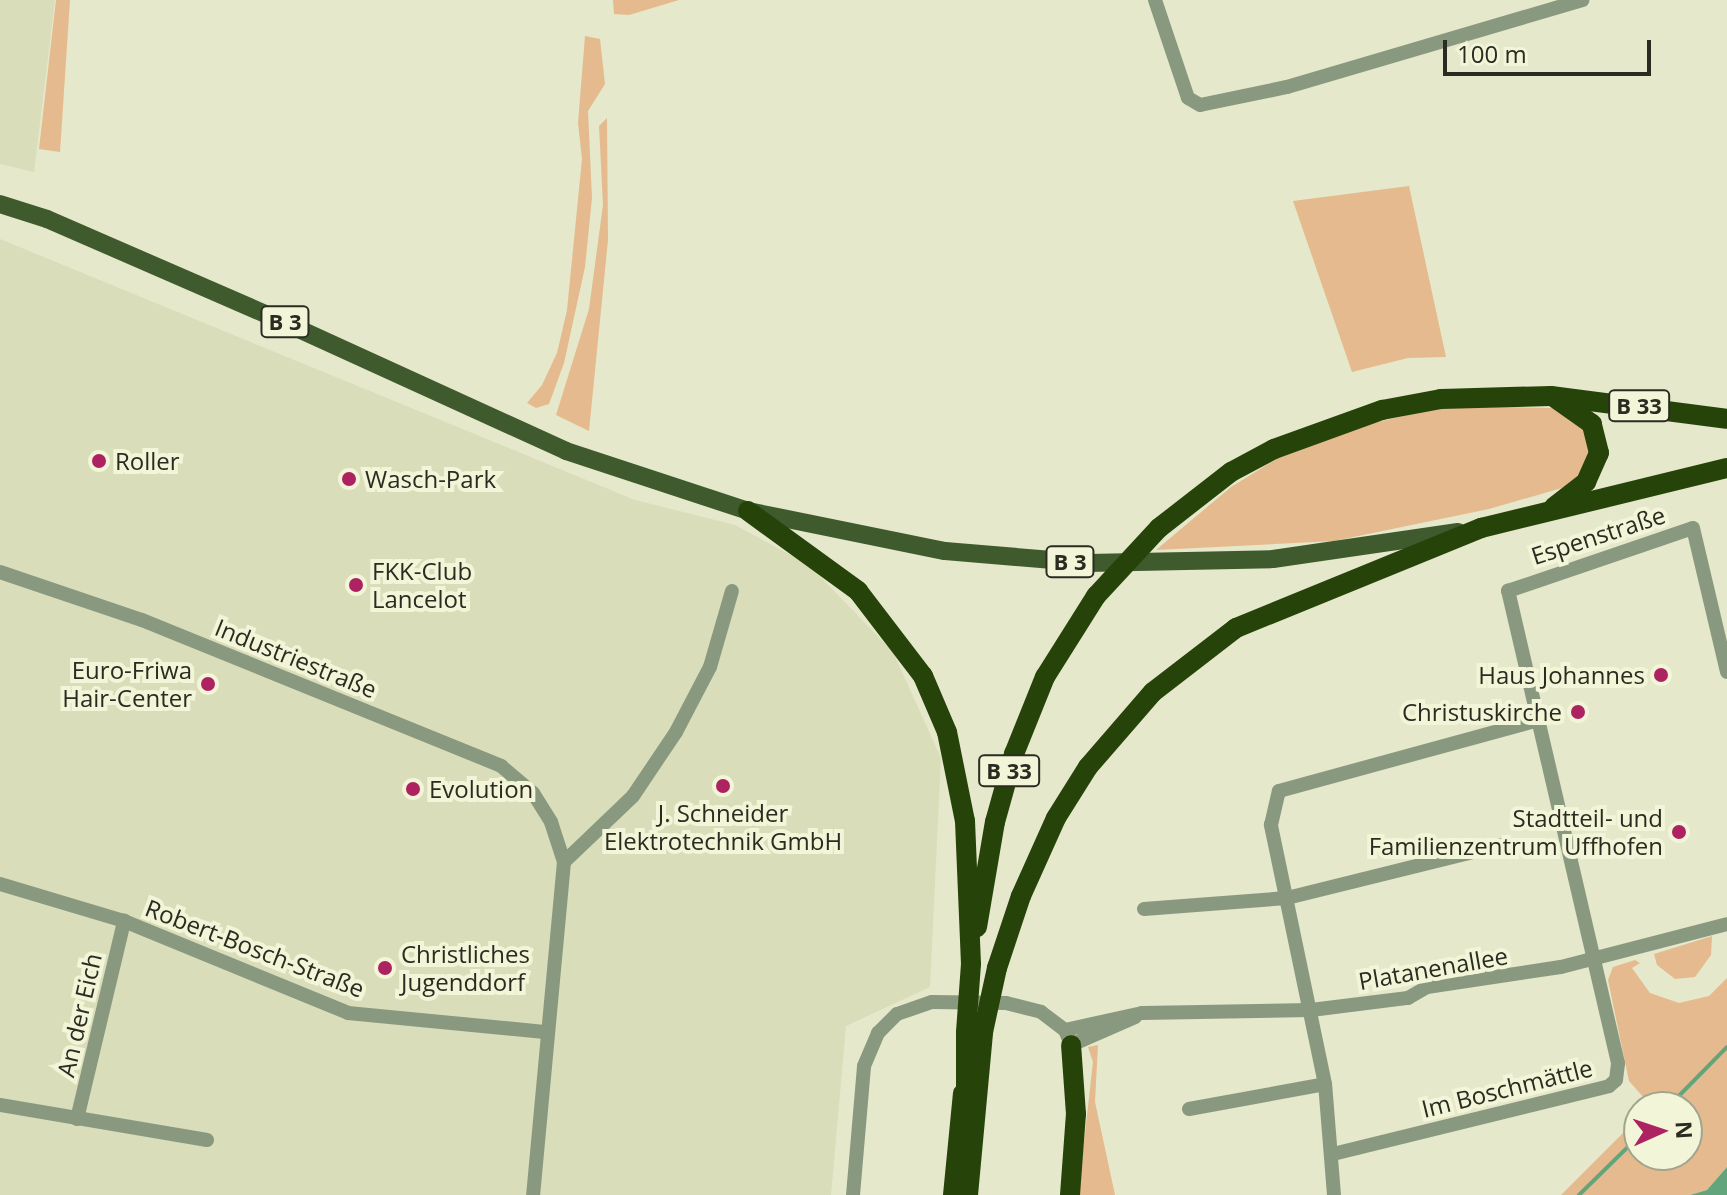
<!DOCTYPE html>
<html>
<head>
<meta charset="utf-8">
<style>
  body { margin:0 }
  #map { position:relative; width:1727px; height:1195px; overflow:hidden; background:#e5e8ca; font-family:"Open Sans",sans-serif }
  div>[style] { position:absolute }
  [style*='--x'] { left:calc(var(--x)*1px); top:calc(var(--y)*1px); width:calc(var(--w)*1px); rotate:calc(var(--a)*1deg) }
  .built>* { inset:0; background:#daddb9 }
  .green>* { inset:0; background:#e5ba8e }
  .water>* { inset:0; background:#62a57d }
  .stream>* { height:4px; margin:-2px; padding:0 2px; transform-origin:2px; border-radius:2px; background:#62a57d }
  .minor>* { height:14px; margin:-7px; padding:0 7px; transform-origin:7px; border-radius:7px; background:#899980 }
  .major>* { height:18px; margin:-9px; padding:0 9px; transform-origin:9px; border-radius:9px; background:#3f5b2d }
  .highway>* { height:20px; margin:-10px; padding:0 10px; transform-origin:10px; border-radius:10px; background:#26440a }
  .highway-bridge>* { height:20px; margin:-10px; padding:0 10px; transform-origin:10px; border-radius:10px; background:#26440a }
  .dots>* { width:22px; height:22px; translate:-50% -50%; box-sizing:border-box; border:4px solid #f2f5d7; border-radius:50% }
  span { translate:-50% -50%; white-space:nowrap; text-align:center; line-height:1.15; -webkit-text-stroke:8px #f2f5d7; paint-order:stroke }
  .shield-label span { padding:2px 6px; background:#f2f5d7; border:2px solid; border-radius:6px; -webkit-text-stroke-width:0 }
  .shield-label { font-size:22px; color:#2b2c21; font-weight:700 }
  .poi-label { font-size:24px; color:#2b2c21 }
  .left { translate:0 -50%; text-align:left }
  .right { translate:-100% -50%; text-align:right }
  .street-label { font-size:24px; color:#2b2c21 }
  .north { position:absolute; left:1623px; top:1091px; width:80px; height:80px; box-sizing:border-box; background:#f2f5d7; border:2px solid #a2a58e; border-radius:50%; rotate:87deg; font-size:22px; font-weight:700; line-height:32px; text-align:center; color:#2b2c21 }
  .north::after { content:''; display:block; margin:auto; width:28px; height:36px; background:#ad2261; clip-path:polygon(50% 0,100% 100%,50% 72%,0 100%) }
  .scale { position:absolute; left:1443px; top:40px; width:208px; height:36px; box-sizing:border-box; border:4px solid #2b2c21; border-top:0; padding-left:10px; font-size:24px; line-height:28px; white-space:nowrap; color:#2b2c21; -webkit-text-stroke:6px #f2f5d7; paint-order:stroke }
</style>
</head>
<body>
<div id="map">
  <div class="built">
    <i style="clip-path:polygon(0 0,55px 0,34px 172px,0 164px)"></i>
    <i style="clip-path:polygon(0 239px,635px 500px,735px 525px,809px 565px,893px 652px,941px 758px,930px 987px,846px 1026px,831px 1195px,0 1195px)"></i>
  </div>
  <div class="green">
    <i style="clip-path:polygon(56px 0,70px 0,60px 152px,39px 149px)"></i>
    <i style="clip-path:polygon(613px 0,679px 0,629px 15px,614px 14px)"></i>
    <i style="clip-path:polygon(585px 36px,600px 39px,605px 84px,588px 111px,592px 198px,585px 267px,564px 363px,549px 404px,536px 408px,527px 403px,542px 385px,557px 353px,567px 310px,582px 159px,578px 123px)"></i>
    <i style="clip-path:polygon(607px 118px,608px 240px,589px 431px,556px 415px,589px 309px,603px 205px,599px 126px)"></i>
    <i style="clip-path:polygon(1409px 186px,1446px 357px,1408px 358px,1352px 372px,1293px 201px)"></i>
    <i style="clip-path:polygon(1448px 406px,1557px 408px,1578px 416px,1594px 450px,1572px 485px,1489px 509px,1334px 541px,1156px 550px,1231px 487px,1293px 449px,1364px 425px)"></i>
    <i style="clip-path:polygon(1712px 936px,1711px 955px,1695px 977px,1675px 979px,1657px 965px,1654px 954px)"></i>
    <i style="clip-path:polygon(1635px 960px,1640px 963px,1632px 968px,1650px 993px,1679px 1003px,1709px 996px,1727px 978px,1727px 1167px,1707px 1190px,1690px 1195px,1561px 1195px,1639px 1117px,1639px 1155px,1687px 1155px,1687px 1107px,1652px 1107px,1629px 1081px,1608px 980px,1613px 967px)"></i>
    <i style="clip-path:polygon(1098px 1045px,1095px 1102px,1115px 1195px,1078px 1195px,1093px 1062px,1088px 1047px)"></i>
  </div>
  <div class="water">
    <i style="clip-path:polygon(1727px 1167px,1727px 1195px,1690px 1195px,1707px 1190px)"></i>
  </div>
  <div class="stream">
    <i style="--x:1668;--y:1107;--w:84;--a:-45.5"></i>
    <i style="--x:1579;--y:1195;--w:84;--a:-44.5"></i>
  </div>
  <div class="minor">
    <i style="--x:1155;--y:0;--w:103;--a:71.4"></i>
    <i style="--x:1188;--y:98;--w:14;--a:30"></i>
    <i style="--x:1200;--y:105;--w:89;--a:-11.7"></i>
    <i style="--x:1287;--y:87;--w:308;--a:-16.4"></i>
    <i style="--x:0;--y:572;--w:150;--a:18.7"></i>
    <i style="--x:142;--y:620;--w:388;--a:22.1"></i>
    <i style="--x:501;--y:766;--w:42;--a:40.2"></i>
    <i style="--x:533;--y:793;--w:34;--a:58"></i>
    <i style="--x:551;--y:822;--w:42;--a:72"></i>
    <i style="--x:564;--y:862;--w:334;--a:95.3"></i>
    <i style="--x:564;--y:862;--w:95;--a:-43.7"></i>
    <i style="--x:633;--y:796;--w:77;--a:-56.1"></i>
    <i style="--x:676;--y:732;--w:73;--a:-62.4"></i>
    <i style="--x:710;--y:667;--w:79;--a:-73.9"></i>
    <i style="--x:0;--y:884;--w:129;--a:16.6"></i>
    <i style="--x:124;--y:921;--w:242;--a:22.3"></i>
    <i style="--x:348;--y:1013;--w:200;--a:5.5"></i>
    <i style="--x:1144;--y:909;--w:143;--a:-4.4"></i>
    <i style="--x:1287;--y:898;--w:220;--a:-13.9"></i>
    <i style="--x:1065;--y:1030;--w:79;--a:-12.4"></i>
    <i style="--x:1142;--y:1013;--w:169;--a:-1"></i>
    <i style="--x:1311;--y:1010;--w:98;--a:-7.1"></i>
    <i style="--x:1408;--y:998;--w:22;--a:-30"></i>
    <i style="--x:1427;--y:987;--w:135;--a:-8.5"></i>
    <i style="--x:1561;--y:967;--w:171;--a:-14.5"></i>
    <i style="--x:0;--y:1105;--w:210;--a:9.6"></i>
    <i style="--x:1189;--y:1109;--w:138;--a:-10.4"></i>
    <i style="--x:77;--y:1119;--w:204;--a:-76.6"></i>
    <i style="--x:1333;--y:1154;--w:284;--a:-13.8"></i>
    <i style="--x:1609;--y:1086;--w:9;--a:-41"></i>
    <i style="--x:1616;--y:1080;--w:17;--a:-83"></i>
    <i style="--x:1618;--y:1063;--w:485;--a:-103.1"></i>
    <i style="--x:1508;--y:591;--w:195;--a:-18.8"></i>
    <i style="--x:1693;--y:528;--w:148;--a:76.7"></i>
    <i style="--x:853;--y:1195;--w:129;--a:-85.1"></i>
    <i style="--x:864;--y:1066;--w:36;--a:-67"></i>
    <i style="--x:878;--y:1033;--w:27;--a:-45"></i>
    <i style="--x:897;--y:1014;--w:37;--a:-19"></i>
    <i style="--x:932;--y:1002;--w:74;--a:0.8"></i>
    <i style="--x:1006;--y:1003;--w:36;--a:14"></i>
    <i style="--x:1041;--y:1012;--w:30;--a:37"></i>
    <i style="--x:1065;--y:1030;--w:16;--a:68"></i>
    <i style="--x:1071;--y:1045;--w:70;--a:-23.6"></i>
    <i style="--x:1334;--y:1195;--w:111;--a:-94.6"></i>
    <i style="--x:1325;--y:1084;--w:265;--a:-101.8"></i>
    <i style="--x:1271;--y:825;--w:35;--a:-77"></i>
    <i style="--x:1279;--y:791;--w:269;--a:-15.3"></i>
  </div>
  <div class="major">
    <i style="--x:0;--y:204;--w:49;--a:17.7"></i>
    <i style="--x:47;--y:219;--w:253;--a:23.5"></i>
    <i style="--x:279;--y:320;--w:315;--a:24.5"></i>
    <i style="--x:566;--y:451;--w:192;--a:18.2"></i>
    <i style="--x:748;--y:511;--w:201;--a:11.5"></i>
    <i style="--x:945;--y:551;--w:144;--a:4.8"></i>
    <i style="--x:1088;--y:563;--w:185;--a:-1.2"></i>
    <i style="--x:1273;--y:559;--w:187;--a:-8.3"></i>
  </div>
  <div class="highway">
    <i style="--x:1554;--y:507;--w:41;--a:-38"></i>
    <i style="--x:1586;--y:482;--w:32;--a:-66"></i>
    <i style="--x:1599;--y:453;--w:30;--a:-104"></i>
    <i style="--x:1592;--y:424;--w:45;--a:-144.9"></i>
    <i style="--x:748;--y:511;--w:136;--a:36"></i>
    <i style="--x:858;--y:591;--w:107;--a:52.6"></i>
    <i style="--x:923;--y:676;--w:61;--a:66.8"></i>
    <i style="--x:947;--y:732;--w:91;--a:78.6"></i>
    <i style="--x:965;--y:821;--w:143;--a:87.6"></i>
    <i style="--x:1159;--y:528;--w:91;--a:-37.9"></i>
    <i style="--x:1231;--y:472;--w:49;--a:-28.1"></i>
    <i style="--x:1274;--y:449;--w:115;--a:-19.9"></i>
    <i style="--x:1382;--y:410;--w:60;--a:-10.6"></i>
    <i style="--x:1441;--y:399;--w:110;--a:-1.6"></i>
    <i style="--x:1551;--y:396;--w:177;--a:7.4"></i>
    <i style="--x:977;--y:927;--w:107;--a:-80.3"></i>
    <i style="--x:995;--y:822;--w:71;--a:-74.4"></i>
    <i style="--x:1014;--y:754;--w:83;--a:-68.1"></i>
    <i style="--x:1045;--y:677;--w:96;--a:-57.8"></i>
    <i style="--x:997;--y:968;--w:76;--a:-71.6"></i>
    <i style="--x:1021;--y:896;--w:85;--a:-65.8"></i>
    <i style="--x:1056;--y:818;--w:60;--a:-57.9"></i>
    <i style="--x:1088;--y:767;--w:99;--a:-49.1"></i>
    <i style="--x:1153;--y:692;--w:105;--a:-37.6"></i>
    <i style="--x:1236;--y:628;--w:265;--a:-22.2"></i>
    <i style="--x:1481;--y:528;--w:253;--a:-13.7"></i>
    <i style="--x:966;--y:1108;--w:76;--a:-90"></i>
    <i style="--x:953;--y:1195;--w:102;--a:-84.4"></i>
    <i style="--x:968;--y:1195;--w:164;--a:-84.7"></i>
    <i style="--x:1070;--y:1195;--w:81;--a:-85.8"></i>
    <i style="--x:1076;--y:1114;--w:69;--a:-94.1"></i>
  </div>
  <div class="highway-bridge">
    <i style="--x:1096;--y:596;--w:93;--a:-47.2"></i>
    <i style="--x:966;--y:1032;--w:68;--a:-85.8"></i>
    <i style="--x:983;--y:1032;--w:66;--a:-77.7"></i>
  </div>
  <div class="dots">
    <i style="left:99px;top:461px;background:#ad2261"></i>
    <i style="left:349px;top:479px;background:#ad2261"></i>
    <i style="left:356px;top:585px;background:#ad2261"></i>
    <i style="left:1661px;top:675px;background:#ad2261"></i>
    <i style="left:208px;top:684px;background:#ad2261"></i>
    <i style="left:1578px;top:712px;background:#ad2261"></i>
    <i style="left:723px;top:786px;background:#ad2261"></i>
    <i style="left:413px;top:789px;background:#ad2261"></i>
    <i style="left:1679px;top:832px;background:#ad2261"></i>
    <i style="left:385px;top:968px;background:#ad2261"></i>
  </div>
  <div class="shield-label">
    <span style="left:285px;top:322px">B 3</span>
    <span style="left:1639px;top:406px">B 33</span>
    <span style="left:1070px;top:562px">B 3</span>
    <span style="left:1009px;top:771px">B 33</span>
  </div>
  <div class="poi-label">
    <span class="left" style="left:115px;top:461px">Roller</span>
    <span class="left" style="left:365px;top:479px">Wasch-Park</span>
    <span class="left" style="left:372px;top:585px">FKK-Club<br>Lancelot</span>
    <span class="right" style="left:192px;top:684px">Euro-Friwa<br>Hair-Center</span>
    <span class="right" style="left:1645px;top:675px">Haus Johannes</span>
    <span class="right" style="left:1562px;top:712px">Christuskirche</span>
    <span class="left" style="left:429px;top:789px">Evolution</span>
    <span style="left:723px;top:827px">J. Schneider<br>Elektrotechnik GmbH</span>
    <span class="right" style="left:1663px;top:832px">Stadtteil- und<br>Familienzentrum Uffhofen</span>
    <span class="left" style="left:401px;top:968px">Christliches<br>Jugenddorf</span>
  </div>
  <div class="street-label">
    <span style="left:1598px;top:535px;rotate:-18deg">Espenstraße</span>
    <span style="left:296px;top:658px;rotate:22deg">Industriestraße</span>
    <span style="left:255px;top:948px;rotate:21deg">Robert-Bosch-Straße</span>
    <span style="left:1433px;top:968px;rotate:-10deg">Platanenallee</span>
    <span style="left:79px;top:1015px;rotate:-77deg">An der Eich</span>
    <span style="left:1507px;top:1088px;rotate:-14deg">Im Boschmättle</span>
  </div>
  <div class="north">N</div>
  <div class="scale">100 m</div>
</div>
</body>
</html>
